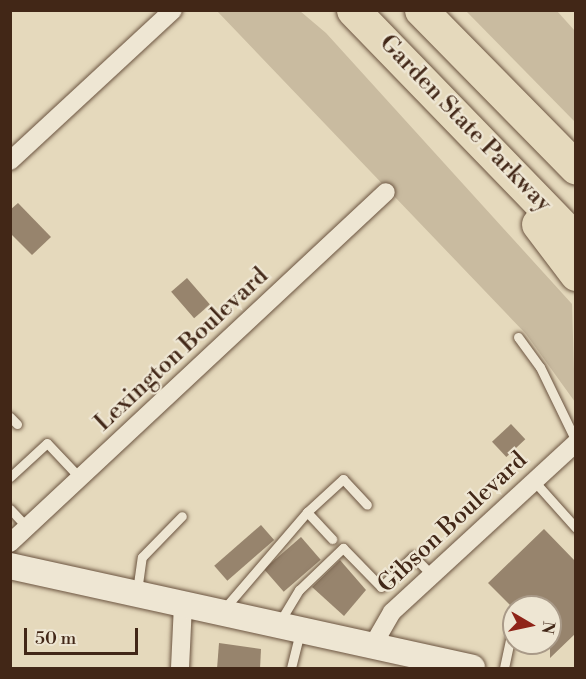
<!DOCTYPE html>
<html>
<head>
<meta charset="utf-8">
<style>
  body { margin:0 }
  #map { position:relative; width:586px; height:679px; overflow:hidden; background:#e5d9bc; font-family:"Libre Bodoni",serif }
  div>[style] { position:absolute }
  [style*='--x'] { left:calc(var(--x)*1px); top:calc(var(--y)*1px); width:calc(var(--w)*1px); rotate:calc(var(--a)*1deg) }
  .green>* { inset:0; background:#c9bba0 }
  .building>* { inset:0; background:#97846d; transform-origin:0 0 }
  .roads { filter:drop-shadow(0 0 2px #6b5440) drop-shadow(0 0 2px #6b5440) }
  .service>* { height:9px; margin:-4.5px; padding:0 4.5px; transform-origin:4.5px; border-radius:4.5px; background:#eee6d3 }
  .minor>* { height:18px; margin:-9px; padding:0 9px; transform-origin:9px; border-radius:9px; background:#eee6d3 }
  .secondary>* { height:26px; margin:-13px; padding:0 13px; transform-origin:13px; border-radius:13px; background:#eee6d3 }
  .motorway>* { height:33px; margin:-16.5px; padding:0 16.5px; transform-origin:16.5px; border-radius:16.5px; background:#e5d9bc }
  span { translate:-50% -50%; white-space:nowrap; text-align:center; line-height:1.15; -webkit-text-stroke:4.5px #eee6d3; paint-order:stroke }
  .street-label { font-size:24px; color:#422717 }
  .frame { position:absolute; inset:0; border:12px solid #422717; pointer-events:none }
  .north { position:absolute; left:502px; top:595px; width:60px; height:60px; box-sizing:border-box; background:#eee6d3; border:2px solid #a99a88; border-radius:50%; rotate:99deg; font-size:16px; font-weight:700; line-height:24px; text-align:center; color:#422717 }
  .north::after { content:''; display:block; margin:auto; width:21px; height:27px; background:#8f2418; clip-path:polygon(50% 0,100% 100%,50% 72%,0 100%) }
  .scale { position:absolute; left:24px; top:628px; width:114px; height:27px; box-sizing:border-box; border:3px solid #422717; border-top:0; padding-left:8px; font-size:18px; line-height:21px; white-space:nowrap; color:#422717; -webkit-text-stroke:4px #eee6d3; paint-order:stroke }
</style>
</head>
<body>
<div id="map">
  <div class="green">
    <i style="clip-path:polygon(217px 11px,300px 11px,326px 33px,572px 304px,575px 402px,526px 334px)"></i>
    <i style="clip-path:polygon(466px 11px,557px 11px,575px 31px,575px 122px)"></i>
  </div>
  <div class="building">
    <i style="clip-path:polygon(18px 203px,51px 237px,32px 255px,10px 233px,10px 210px)"></i>
    <i style="left:187px;top:278px;width:35px;height:21px;rotate:49deg"></i>
    <i style="left:511px;top:424px;width:21px;height:26px;rotate:47deg"></i>
    <i style="left:261px;top:525px;width:20px;height:62px;rotate:49deg"></i>
    <i style="clip-path:polygon(544px 529px,576px 562px,576px 633px,550px 658px,550px 607px,512px 607px,488px 583px)"></i>
    <i style="left:301px;top:537px;width:30px;height:49px;rotate:49deg"></i>
    <i style="clip-path:polygon(340px 560px,366px 590px,344px 616px,312px 587px)"></i>
    <i style="clip-path:polygon(219px 643px,261px 649px,260px 669px,217px 669px)"></i>
  </div>
  <div class="roads">
    <div class="service">
      <i style="--x:518;--y:337;--w:37;--a:54"></i>
      <i style="--x:540;--y:367;--w:82;--a:64.1"></i>
      <i style="--x:10;--y:417;--w:10;--a:45"></i>
      <i style="--x:10;--y:477;--w:50;--a:-42.6"></i>
      <i style="--x:47;--y:443;--w:48;--a:46.7"></i>
      <i style="--x:534;--y:481;--w:63;--a:48.2"></i>
      <i style="--x:10;--y:509;--w:25;--a:47"></i>
      <i style="--x:307;--y:512;--w:37;--a:47"></i>
      <i style="--x:137;--y:591;--w:34;--a:-82"></i>
      <i style="--x:142;--y:557;--w:57;--a:-45.7"></i>
      <i style="--x:223;--y:610;--w:129;--a:-49.4"></i>
      <i style="--x:307;--y:512;--w:49;--a:-42.5"></i>
      <i style="--x:343;--y:479;--w:35;--a:47"></i>
      <i style="--x:279;--y:623;--w:39;--a:-59"></i>
      <i style="--x:299;--y:590;--w:61;--a:-43.7"></i>
      <i style="--x:343;--y:548;--w:54;--a:45.7"></i>
      <i style="--x:381;--y:587;--w:45;--a:-44.1"></i>
      <i style="--x:413;--y:556;--w:27;--a:45"></i>
      <i style="--x:291;--y:668;--w:37;--a:-76"></i>
      <i style="--x:504;--y:668;--w:40;--a:-78"></i>
    </div>
    <div class="minor">
      <i style="--x:10;--y:161;--w:222;--a:-42.8"></i>
      <i style="--x:10;--y:543;--w:514;--a:-43.03"></i>
      <i style="--x:373;--y:645;--w:38;--a:-60"></i>
      <i style="--x:392;--y:612;--w:250;--a:-42.6"></i>
      <i style="--x:180;--y:668;--w:64;--a:-87.3"></i>
    </div>
    <div class="secondary">
      <i style="--x:10;--y:566;--w:473;--a:12.4"></i>
    </div>
    <div class="motorway">
      <i style="--x:353;--y:10;--w:320;--a:45.9"></i>
      <i style="--x:421;--y:10;--w:221;--a:45.5"></i>
      <i style="--x:538;--y:224;--w:63;--a:52.8"></i>
    </div>
  </div>
  <div class="street-label">
    <span style="left:465px;top:124px;rotate:46deg">Garden State Parkway</span>
    <span style="left:182px;top:350px;rotate:-43deg">Lexington Boulevard</span>
    <span style="left:453px;top:523px;rotate:-43deg">Gibson Boulevard</span>
  </div>
  <div class="frame"></div>
  <div class="north">N</div>
  <div class="scale">50 m</div>
</div>
</body>
</html>
